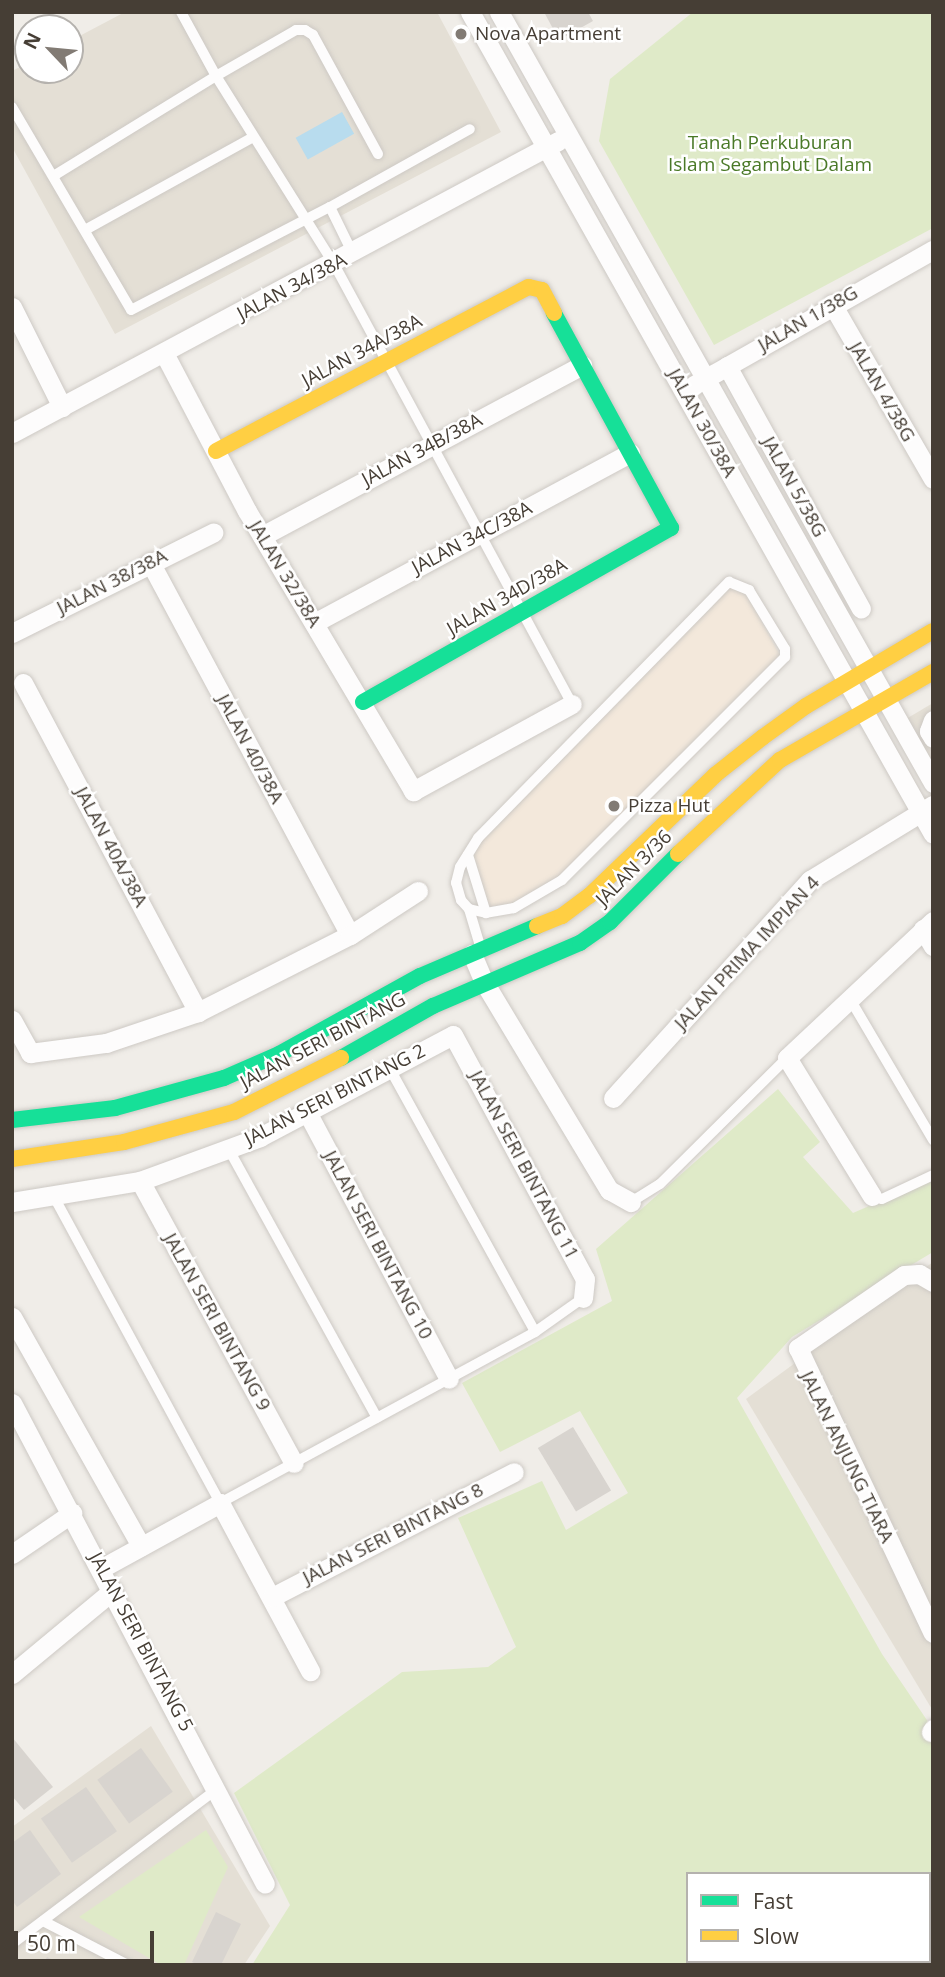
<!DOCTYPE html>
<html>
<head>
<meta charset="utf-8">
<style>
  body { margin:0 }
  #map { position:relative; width:945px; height:1977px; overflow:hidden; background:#f0ede8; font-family:"Open Sans",sans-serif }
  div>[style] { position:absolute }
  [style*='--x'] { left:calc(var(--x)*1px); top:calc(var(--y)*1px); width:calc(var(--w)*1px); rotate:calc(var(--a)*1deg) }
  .residential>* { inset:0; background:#e4dfd5 }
  .commercial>* { inset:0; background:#f3e8db }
  .green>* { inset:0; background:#dfeac8 }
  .water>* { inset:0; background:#b8dcee; transform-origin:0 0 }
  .building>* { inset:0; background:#d8d4cf; transform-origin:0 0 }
  .roads { filter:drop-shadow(0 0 2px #cdc9c4) drop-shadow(0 0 2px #cdc9c4) }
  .lane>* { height:10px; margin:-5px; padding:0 5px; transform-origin:5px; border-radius:5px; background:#fdfcfc }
  .street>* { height:19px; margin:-9.5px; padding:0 9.5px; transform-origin:9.5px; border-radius:9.5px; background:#fdfcfc }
  .fast>* { height:16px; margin:-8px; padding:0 8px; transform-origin:8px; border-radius:8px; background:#16e098 }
  .slow>* { height:16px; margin:-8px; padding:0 8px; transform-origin:8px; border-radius:8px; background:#ffcf43 }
  .dots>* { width:19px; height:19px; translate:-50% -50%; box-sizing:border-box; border:4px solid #fff; border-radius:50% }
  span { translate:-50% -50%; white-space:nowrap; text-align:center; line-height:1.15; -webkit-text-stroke:5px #fff; paint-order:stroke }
  .poi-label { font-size:19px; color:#463e35 }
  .left { translate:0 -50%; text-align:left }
  .park-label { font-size:19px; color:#4a7927 }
  .street-label { font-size:19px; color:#463e35 }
  .frame { position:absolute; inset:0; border:14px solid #463e35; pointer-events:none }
  .legend { position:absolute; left:686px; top:1872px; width:245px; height:91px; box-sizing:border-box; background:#fff; border:2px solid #b5b2ae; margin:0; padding:9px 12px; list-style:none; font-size:21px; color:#463e35 }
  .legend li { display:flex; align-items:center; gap:14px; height:35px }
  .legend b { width:35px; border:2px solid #b5b2ae }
  .north { position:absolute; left:14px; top:14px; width:70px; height:70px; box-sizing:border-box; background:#fff; border:2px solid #b5b2ae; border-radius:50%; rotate:296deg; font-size:19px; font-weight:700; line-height:28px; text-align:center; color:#463e35 }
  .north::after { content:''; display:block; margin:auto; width:24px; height:32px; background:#827b74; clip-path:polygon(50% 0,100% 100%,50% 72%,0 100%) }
  .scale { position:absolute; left:14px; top:1931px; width:140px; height:32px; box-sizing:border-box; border:4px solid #463e35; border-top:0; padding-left:9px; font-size:21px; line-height:24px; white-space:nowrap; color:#463e35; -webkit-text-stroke:5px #fff; paint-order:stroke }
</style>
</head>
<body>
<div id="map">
  <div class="residential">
    <i style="clip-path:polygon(125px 12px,437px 12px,501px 132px,115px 334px,12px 147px,12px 71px,28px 63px,28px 70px,70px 70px,70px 41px)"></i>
    <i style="clip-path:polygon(933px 703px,933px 766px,906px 719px)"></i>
    <i style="clip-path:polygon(933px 1262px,933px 1711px,746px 1399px)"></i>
    <i style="clip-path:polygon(151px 1726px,270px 1926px,244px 1965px,12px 1965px,12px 1827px)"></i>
  </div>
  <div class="commercial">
    <i style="clip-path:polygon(728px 587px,746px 594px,780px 655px,559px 877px,513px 904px,479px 908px,466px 864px,481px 842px)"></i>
  </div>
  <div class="green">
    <i style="clip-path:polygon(693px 12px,933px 12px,933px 228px,714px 345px,599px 141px,610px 79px)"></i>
    <i style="clip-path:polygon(evenodd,778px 1089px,820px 1142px,803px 1157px,853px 1213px,933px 1178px,933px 1252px,792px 1337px,737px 1398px,882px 1654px,933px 1729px,933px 1965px,252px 1965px,290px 1905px,234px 1793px,402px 1672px,488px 1667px,516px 1647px,458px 1518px,542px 1481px,566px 1530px,628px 1493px,580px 1411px,500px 1452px,462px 1383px,612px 1301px,596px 1249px,778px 1089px,688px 1874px,929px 1874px,929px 1961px,688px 1961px,688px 1874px)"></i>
    <i style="clip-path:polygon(206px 1830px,228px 1867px,184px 1965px,161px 1965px,79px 1917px)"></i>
  </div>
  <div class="water">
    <i style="left:342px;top:112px;width:25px;height:53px;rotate:61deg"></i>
  </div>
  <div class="building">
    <i style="clip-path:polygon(544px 12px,588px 12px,593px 21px,559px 40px)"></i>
    <i style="left:573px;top:1427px;width:74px;height:41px;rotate:59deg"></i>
    <i style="clip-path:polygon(12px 1737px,53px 1787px,24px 1810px,12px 1796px)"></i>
    <i style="left:141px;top:1748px;width:54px;height:54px;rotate:54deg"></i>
    <i style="left:86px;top:1787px;width:54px;height:55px;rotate:55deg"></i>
    <i style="clip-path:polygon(30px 1830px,61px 1874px,17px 1907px,12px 1900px,12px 1843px)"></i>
    <i style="clip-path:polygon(216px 1912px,241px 1924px,221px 1965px,198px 1965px,192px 1962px)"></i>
    <i style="clip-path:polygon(47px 1957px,63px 1965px,43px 1965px)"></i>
  </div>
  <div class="roads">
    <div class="lane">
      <i style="--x:12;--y:107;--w:235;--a:59.6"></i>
      <i style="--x:131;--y:310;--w:224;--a:-27.4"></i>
      <i style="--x:330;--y:207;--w:52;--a:63.9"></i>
      <i style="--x:378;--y:154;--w:136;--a:-118.6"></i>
      <i style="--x:313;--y:35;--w:9;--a:-148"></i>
      <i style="--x:305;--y:30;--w:9;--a:180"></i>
      <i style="--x:296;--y:30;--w:92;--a:150.1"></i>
      <i style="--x:216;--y:76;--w:222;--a:57.9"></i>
      <i style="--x:334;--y:264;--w:500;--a:61.59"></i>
      <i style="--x:55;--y:175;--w:189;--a:-31.6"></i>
      <i style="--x:216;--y:76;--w:73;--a:-118.7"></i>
      <i style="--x:330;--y:207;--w:160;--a:-29.1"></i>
      <i style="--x:85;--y:230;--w:191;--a:-28.9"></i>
      <i style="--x:729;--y:582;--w:22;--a:22"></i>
      <i style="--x:749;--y:590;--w:69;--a:58.6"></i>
      <i style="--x:785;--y:649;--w:8;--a:90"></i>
      <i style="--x:785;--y:657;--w:315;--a:135"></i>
      <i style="--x:562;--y:880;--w:56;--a:149.7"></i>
      <i style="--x:514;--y:908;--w:28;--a:170"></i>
      <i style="--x:486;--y:913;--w:17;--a:-167"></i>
      <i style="--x:469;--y:909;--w:12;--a:-132"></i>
      <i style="--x:461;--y:900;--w:18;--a:-106"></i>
      <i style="--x:456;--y:883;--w:16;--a:-76"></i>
      <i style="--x:460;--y:867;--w:34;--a:-58"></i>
      <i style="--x:478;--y:838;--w:359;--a:-45.6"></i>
      <i style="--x:468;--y:855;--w:61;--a:72.8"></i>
      <i style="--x:469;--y:909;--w:42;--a:73.3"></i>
      <i style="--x:850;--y:999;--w:164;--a:59.5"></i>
      <i style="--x:390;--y:1069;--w:300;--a:61.1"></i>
      <i style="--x:228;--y:1148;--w:308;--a:61.1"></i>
      <i style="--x:53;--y:1195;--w:350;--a:61.5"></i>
      <i style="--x:220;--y:1503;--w:358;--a:-28.5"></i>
      <i style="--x:535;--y:1332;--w:59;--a:-35.3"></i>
      <i style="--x:872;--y:1196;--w:10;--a:17"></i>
      <i style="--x:882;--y:1199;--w:56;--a:-25.2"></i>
      <i style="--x:631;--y:1202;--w:34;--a:-32"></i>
      <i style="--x:660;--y:1184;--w:179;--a:-44.8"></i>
      <i style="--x:43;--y:1921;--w:96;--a:27.4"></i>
      <i style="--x:12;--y:1944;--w:258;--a:-37.1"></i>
    </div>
    <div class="street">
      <i style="--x:470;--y:12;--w:943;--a:60.61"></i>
      <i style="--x:499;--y:12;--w:885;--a:60.62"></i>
      <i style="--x:832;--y:304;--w:202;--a:60"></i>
      <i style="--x:12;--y:307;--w:112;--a:63.4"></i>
      <i style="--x:164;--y:353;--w:178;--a:62.3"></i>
      <i style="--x:247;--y:511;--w:326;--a:59.3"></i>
      <i style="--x:413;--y:791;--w:181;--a:-28.7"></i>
      <i style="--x:727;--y:366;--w:277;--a:61.1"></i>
      <i style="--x:694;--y:385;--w:274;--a:-29.5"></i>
      <i style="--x:12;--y:433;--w:619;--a:-28.14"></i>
      <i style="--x:262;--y:536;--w:363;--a:-28.1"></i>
      <i style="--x:150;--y:562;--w:423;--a:61.8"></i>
      <i style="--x:314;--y:623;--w:359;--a:-28.3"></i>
      <i style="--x:12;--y:633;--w:225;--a:-26.5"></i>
      <i style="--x:23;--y:683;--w:373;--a:62"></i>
      <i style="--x:933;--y:720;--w:12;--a:110"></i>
      <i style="--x:929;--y:731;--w:8;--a:60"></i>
      <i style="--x:923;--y:929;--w:20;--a:60"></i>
      <i style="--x:472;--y:954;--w:30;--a:67"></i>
      <i style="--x:484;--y:982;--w:243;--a:59"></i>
      <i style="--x:609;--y:1190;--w:25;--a:29"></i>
      <i style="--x:12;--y:1020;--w:38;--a:61"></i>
      <i style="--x:30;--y:1053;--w:77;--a:-7.5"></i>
      <i style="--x:106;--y:1043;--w:97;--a:-18.6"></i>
      <i style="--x:198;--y:1012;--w:170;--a:-26.9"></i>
      <i style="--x:350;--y:935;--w:81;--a:-32.9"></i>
      <i style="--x:613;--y:1098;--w:294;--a:-47.9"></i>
      <i style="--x:810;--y:880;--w:144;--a:-31.4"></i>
      <i style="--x:307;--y:1112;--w:302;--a:62"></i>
      <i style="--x:140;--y:1181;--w:321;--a:61.4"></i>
      <i style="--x:872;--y:1196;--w:162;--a:-121.6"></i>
      <i style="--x:787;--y:1058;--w:200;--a:-43.2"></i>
      <i style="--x:12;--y:1202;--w:130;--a:-9.3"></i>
      <i style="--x:140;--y:1181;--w:128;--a:-20.1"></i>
      <i style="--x:260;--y:1137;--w:218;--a:-27.9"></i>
      <i style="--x:453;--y:1035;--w:277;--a:61.6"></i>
      <i style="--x:585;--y:1279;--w:19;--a:96"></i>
      <i style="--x:933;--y:1282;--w:16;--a:-150"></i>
      <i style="--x:919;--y:1274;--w:15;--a:176"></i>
      <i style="--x:904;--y:1275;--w:129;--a:145.4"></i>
      <i style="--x:798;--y:1348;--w:315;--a:64.7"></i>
      <i style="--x:12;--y:1317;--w:263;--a:60.6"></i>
      <i style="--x:12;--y:1403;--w:543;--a:62.26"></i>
      <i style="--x:12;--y:1554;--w:73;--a:-34.3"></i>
      <i style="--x:102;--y:1568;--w:135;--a:-28.8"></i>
      <i style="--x:220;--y:1503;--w:191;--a:61.8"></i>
      <i style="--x:272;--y:1597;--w:272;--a:-27.3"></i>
      <i style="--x:12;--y:1674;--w:131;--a:-39.7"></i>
      <i style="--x:931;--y:1732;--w:4;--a:-56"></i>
    </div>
    <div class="fast">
      <i style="--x:363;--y:702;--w:354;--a:-29.5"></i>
      <i style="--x:671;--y:528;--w:245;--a:-118.6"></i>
      <i style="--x:341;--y:1058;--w:106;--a:-29.5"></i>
      <i style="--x:433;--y:1006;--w:160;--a:-23.2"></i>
      <i style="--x:580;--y:943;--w:37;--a:-35"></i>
      <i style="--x:610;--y:922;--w:96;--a:-45"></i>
      <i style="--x:12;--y:1120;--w:104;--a:-6.6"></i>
      <i style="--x:115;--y:1108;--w:113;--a:-15.4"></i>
      <i style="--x:224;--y:1078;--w:60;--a:-23.6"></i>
      <i style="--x:279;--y:1054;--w:161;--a:-29"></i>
      <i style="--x:420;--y:976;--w:127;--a:-23.1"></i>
    </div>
    <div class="slow">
      <i style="--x:216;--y:451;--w:353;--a:-27.7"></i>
      <i style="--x:529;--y:287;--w:13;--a:13"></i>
      <i style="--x:542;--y:290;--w:26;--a:62"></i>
      <i style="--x:678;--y:854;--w:139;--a:-42.7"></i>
      <i style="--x:780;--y:760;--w:177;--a:-29.9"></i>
      <i style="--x:537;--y:926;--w:27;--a:-22"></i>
      <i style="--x:562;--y:916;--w:34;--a:-37"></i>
      <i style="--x:589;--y:896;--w:175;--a:-43.8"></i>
      <i style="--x:715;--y:775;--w:61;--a:-38.4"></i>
      <i style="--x:763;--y:737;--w:53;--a:-35.8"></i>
      <i style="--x:806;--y:706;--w:147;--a:-30.6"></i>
      <i style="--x:12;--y:1159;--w:113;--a:-8.6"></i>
      <i style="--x:124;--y:1142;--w:114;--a:-15.3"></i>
      <i style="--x:234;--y:1112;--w:120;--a:-26.8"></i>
    </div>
  </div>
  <div class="dots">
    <i style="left:461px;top:34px;background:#827b74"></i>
    <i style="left:614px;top:806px;background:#827b74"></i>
  </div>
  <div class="poi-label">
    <span class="left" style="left:475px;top:34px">Nova Apartment</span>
    <span class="left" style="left:628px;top:806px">Pizza Hut</span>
  </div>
  <div class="park-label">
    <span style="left:770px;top:154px">Tanah Perkuburan<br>Islam Segambut Dalam</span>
  </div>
  <div class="street-label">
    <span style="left:292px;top:287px;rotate:-28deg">JALAN 34/38A</span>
    <span style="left:808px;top:319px;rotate:-30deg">JALAN 1/38G</span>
    <span style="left:362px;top:351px;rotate:-28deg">JALAN 34A/38A</span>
    <span style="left:882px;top:392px;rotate:60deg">JALAN 4/38G</span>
    <span style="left:702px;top:423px;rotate:61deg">JALAN 30/38A</span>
    <span style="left:422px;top:450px;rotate:-28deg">JALAN 34B/38A</span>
    <span style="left:794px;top:487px;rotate:61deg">JALAN 5/38G</span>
    <span style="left:472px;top:538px;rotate:-28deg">JALAN 34C/38A</span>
    <span style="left:285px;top:574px;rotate:59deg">JALAN 32/38A</span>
    <span style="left:112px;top:582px;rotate:-27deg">JALAN 38/38A</span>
    <span style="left:507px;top:597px;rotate:-30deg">JALAN 34D/38A</span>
    <span style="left:250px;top:749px;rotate:62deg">JALAN 40/38A</span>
    <span style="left:111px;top:847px;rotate:62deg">JALAN 40A/38A</span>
    <span style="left:634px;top:868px;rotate:-45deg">JALAN 3/36</span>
    <span style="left:747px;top:953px;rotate:-47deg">JALAN PRIMA IMPIAN 4</span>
    <span style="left:323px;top:1041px;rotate:-28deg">JALAN SERI BINTANG</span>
    <span style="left:335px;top:1095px;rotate:-27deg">JALAN SERI BINTANG 2</span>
    <span style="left:524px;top:1165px;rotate:62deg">JALAN SERI BINTANG 11</span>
    <span style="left:378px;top:1245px;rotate:62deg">JALAN SERI BINTANG 10</span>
    <span style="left:217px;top:1322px;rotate:61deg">JALAN SERI BINTANG 9</span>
    <span style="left:847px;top:1457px;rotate:64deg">JALAN ANJUNG TIARA</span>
    <span style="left:393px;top:1534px;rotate:-27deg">JALAN SERI BINTANG 8</span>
    <span style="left:141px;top:1642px;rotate:62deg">JALAN SERI BINTANG 5</span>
  </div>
  <div class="frame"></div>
  <ul class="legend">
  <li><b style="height:9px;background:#16e098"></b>Fast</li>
  <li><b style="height:9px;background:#ffcf43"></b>Slow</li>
  </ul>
  <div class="north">N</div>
  <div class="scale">50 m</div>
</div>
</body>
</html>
